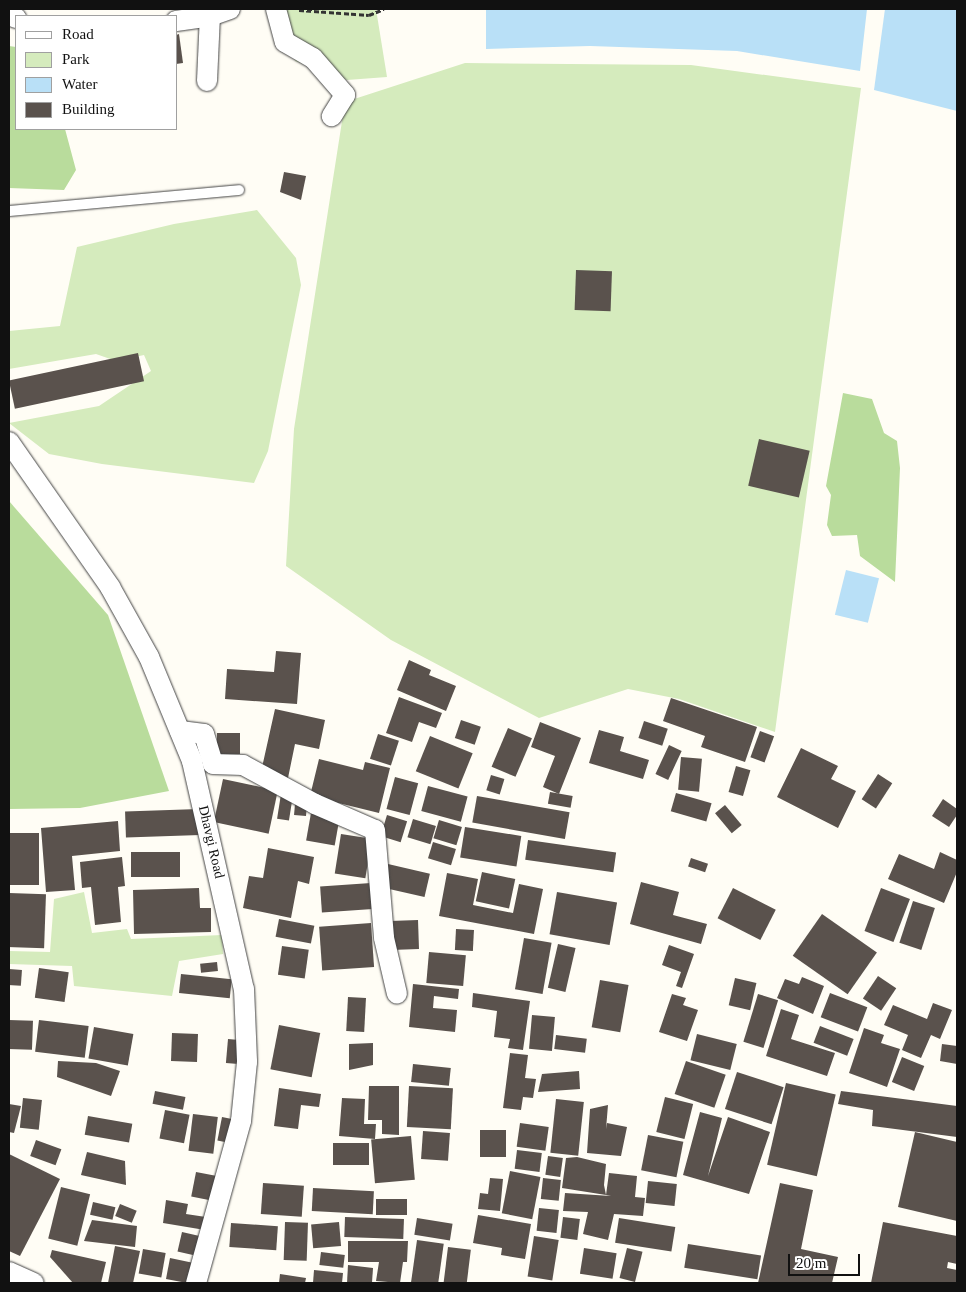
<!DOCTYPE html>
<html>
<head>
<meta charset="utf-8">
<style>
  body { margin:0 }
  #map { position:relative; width:966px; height:1292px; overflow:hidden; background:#fffdf5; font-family:"Times New Roman",serif }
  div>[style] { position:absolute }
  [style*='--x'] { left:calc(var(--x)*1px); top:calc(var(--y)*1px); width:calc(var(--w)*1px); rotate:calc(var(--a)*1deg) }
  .green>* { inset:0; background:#d5ebbd }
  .forest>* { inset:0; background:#b9dc9c }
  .water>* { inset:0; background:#b9e0f7; transform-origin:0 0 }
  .building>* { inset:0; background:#5a524d; transform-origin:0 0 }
  .path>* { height:3px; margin-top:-1.5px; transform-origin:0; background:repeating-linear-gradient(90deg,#333 0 5px,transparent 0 7.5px) }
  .roads { filter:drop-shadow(0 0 1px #444) drop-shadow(0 0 1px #444) }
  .lane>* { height:10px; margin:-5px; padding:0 5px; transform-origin:5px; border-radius:5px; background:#fff }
  .street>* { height:20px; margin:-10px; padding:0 10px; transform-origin:10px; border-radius:10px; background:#fff }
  span { translate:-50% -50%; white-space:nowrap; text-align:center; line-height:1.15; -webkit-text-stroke:5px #fff; paint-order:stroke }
  .street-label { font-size:14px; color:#111 }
  .frame { position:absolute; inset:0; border:10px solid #111; pointer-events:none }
  .legend { position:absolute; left:15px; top:15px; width:162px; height:115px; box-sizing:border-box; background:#fff; border:1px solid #a0a0a0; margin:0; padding:6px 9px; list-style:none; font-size:15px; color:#111 }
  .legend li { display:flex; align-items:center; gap:10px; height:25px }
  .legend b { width:25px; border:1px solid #a0a0a0 }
  .scale { position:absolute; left:788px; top:1254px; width:72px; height:22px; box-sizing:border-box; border:2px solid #111; border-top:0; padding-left:6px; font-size:15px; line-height:18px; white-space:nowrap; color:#111; -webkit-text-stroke:4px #fff; paint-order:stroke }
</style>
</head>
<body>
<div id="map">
  <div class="green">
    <i style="clip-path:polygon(281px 9px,376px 9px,387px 77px,347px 80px,295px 61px)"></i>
    <i style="clip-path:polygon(465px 63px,691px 65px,861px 88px,775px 732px,679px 699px,628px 689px,539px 718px,391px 640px,286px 566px,294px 429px,345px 102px)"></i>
    <i style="clip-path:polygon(257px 210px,296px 258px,301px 285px,268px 451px,254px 483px,102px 464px,49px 454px,9px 423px,99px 406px,151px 371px,144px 355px,116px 361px,96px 354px,9px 369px,9px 331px,60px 326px,77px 247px,174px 224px)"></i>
    <i style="clip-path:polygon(84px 892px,92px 933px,127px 929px,131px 939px,222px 935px,223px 954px,179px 961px,172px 996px,74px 986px,72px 966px,9px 964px,9px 951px,50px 952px,54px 899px)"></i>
  </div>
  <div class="forest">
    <i style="clip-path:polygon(9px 46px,16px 47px,16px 129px,65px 129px,76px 170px,64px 190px,9px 188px)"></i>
    <i style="clip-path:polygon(843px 393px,872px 399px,884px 433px,897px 441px,900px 468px,895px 582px,860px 556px,857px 535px,832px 536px,827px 525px,831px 495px,826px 486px)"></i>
    <i style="clip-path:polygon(9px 501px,108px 615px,169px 791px,80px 808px,9px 809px)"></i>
  </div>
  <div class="water">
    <i style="clip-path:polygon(486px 9px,867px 9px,860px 71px,737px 51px,590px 46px,486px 49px)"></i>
    <i style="clip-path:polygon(885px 9px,957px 9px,957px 111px,874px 90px)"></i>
    <i style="left:846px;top:570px;width:34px;height:46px;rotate:14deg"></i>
  </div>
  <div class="building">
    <i style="clip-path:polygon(179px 34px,183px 63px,176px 64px,176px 35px)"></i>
    <i style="clip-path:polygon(284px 172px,306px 176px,301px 200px,280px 192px)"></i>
    <i style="left:576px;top:270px;width:36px;height:40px;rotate:2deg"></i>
    <i style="left:138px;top:353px;width:29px;height:132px;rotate:78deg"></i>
    <i style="left:759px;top:439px;width:52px;height:48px;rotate:13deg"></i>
    <i style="clip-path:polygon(276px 651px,301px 653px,297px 704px,225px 699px,227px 669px,274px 672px)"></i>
    <i style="clip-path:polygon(409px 660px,431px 670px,429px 675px,456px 686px,446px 711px,397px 690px)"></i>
    <i style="clip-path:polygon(399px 697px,442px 713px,436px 728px,419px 722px,412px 742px,386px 733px)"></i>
    <i style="clip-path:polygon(671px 698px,757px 727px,745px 762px,701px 747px,705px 736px,663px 721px)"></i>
    <i style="clip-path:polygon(275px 709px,325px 720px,319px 749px,295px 744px,288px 778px,261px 772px)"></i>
    <i style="left:461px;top:720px;width:21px;height:19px;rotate:19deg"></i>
    <i style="left:644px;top:721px;width:25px;height:18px;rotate:18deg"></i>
    <i style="clip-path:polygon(540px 722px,581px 738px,559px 794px,543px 787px,555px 756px,531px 747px)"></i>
    <i style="left:508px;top:728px;width:26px;height:42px;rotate:23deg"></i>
    <i style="clip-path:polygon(599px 730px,624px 737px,620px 751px,649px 760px,643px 779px,589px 763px)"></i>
    <i style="left:760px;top:731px;width:15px;height:28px;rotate:20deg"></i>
    <i style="left:217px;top:733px;width:23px;height:21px"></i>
    <i style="left:378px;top:734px;width:22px;height:26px;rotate:18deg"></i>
    <i style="left:430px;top:736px;width:46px;height:38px;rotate:22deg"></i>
    <i style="left:669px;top:745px;width:14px;height:32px;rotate:25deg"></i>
    <i style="clip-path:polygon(801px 748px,838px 766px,831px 779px,856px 791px,838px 828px,777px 797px)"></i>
    <i style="left:681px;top:757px;width:21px;height:33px;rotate:5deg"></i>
    <i style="clip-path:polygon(319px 759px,363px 770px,365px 762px,390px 768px,379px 813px,310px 796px)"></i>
    <i style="left:736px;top:766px;width:15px;height:27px;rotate:16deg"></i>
    <i style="left:878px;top:774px;width:17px;height:30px;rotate:33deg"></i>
    <i style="left:491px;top:775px;width:14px;height:16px;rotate:17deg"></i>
    <i style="left:395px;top:777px;width:24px;height:33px;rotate:15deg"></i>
    <i style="left:223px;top:779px;width:56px;height:44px;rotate:12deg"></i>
    <i style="left:428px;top:786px;width:41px;height:26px;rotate:15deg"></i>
    <i style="left:550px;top:792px;width:23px;height:12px;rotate:10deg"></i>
    <i style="left:676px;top:793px;width:37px;height:19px;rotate:16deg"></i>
    <i style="left:281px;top:794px;width:12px;height:25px;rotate:9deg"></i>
    <i style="left:477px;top:796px;width:94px;height:27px;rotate:10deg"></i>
    <i style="clip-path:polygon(943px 799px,957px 809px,957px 815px,949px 827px,932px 816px)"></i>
    <i style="left:295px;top:804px;width:12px;height:11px;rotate:5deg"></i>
    <i style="left:725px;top:805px;width:26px;height:13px;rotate:50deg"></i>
    <i style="left:199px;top:809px;width:26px;height:74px;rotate:88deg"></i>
    <i style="left:311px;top:813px;width:29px;height:28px;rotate:10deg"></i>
    <i style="left:387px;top:815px;width:21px;height:22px;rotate:17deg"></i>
    <i style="left:413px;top:819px;width:24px;height:19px;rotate:17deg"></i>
    <i style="left:439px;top:820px;width:24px;height:19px;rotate:17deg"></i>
    <i style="clip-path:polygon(118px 821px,120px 851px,72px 856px,75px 890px,46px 892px,41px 828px)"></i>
    <i style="left:465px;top:827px;width:57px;height:31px;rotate:9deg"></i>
    <i style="left:39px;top:833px;width:52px;height:30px;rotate:90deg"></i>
    <i style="left:341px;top:834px;width:31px;height:40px;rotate:9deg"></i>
    <i style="left:528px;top:840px;width:89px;height:20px;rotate:8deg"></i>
    <i style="left:433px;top:842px;width:24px;height:17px;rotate:17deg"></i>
    <i style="clip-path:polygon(268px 848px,314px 857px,309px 884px,298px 881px,291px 918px,243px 908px,249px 876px,263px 878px)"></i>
    <i style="left:180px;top:852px;width:25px;height:49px;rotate:90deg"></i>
    <i style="clip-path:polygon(940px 852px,957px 860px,957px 872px,944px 903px,888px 879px,899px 854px,934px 869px)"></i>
    <i style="clip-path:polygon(122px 857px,125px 886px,118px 887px,121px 922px,95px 925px,91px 887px,82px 888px,80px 862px)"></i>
    <i style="left:691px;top:858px;width:18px;height:9px;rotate:19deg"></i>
    <i style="left:388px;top:864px;width:43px;height:24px;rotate:13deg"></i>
    <i style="left:482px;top:872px;width:34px;height:30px;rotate:12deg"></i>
    <i style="clip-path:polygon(447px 873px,478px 879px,473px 905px,513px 913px,519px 884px,543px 889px,534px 934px,439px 916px)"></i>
    <i style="clip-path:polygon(641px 882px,679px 892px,673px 915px,707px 924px,701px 944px,630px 924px)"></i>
    <i style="left:371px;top:883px;width:26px;height:51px;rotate:86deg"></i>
    <i style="clip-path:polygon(199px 888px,200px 908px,211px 908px,211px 932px,134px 934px,133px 890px)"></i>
    <i style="left:733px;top:888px;width:48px;height:34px;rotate:27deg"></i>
    <i style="left:881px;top:888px;width:31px;height:46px;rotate:21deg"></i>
    <i style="left:557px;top:892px;width:61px;height:43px;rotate:10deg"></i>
    <i style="left:9px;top:893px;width:37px;height:54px;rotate:2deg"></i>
    <i style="left:913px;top:901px;width:23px;height:44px;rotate:18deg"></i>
    <i style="left:822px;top:914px;width:67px;height:51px;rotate:35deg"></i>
    <i style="left:279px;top:919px;width:36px;height:18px;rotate:11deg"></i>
    <i style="left:418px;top:920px;width:29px;height:28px;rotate:88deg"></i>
    <i style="left:371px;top:923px;width:44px;height:52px;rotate:86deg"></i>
    <i style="left:456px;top:929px;width:18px;height:21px;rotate:3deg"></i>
    <i style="left:524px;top:938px;width:28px;height:52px;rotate:10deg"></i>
    <i style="left:558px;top:944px;width:18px;height:45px;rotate:13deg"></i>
    <i style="clip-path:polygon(669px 945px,694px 954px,682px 988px,676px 986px,681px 972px,662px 965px)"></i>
    <i style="left:282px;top:946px;width:27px;height:29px;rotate:8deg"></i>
    <i style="left:429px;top:952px;width:37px;height:31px;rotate:5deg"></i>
    <i style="left:217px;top:962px;width:9px;height:17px;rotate:84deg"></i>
    <i style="left:39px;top:968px;width:30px;height:30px;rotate:8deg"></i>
    <i style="left:9px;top:969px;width:13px;height:16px;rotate:4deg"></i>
    <i style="left:181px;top:974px;width:51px;height:19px;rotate:6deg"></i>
    <i style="left:878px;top:976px;width:22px;height:27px;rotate:34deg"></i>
    <i style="clip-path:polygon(802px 977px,824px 986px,813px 1014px,777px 998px,785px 979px,799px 984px)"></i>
    <i style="left:735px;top:978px;width:22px;height:28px;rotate:13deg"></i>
    <i style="left:600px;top:980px;width:29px;height:48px;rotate:10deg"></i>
    <i style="clip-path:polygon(413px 984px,459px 989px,458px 999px,434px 996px,433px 1008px,457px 1010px,455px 1032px,409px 1027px)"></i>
    <i style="clip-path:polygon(473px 993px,530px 1001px,523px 1050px,508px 1048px,510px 1039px,494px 1037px,497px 1011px,472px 1007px)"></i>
    <i style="left:830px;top:993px;width:40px;height:26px;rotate:21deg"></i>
    <i style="clip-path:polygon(672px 994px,686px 998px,683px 1005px,698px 1010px,687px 1041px,659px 1032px)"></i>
    <i style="left:758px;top:994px;width:21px;height:50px;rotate:17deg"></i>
    <i style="left:348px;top:997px;width:18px;height:34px;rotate:3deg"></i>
    <i style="clip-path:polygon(933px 1003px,952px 1010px,940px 1039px,931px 1035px,921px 1058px,902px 1050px,908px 1035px,884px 1025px,893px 1005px,927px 1019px)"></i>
    <i style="clip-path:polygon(781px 1009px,799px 1015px,791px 1039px,835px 1053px,827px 1076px,766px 1056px)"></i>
    <i style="left:532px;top:1015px;width:23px;height:34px;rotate:5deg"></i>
    <i style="left:9px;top:1020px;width:24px;height:29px;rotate:2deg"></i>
    <i style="left:39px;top:1020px;width:50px;height:32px;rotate:7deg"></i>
    <i style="left:279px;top:1025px;width:42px;height:45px;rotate:11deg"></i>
    <i style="left:820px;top:1026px;width:36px;height:18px;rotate:21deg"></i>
    <i style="left:94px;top:1027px;width:40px;height:32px;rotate:10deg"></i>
    <i style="clip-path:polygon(864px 1028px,884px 1035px,881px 1043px,900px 1049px,887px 1087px,849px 1073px)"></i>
    <i style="left:172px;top:1033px;width:26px;height:28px;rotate:2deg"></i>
    <i style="left:697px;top:1034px;width:41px;height:27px;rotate:14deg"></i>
    <i style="left:556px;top:1035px;width:31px;height:14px;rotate:7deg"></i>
    <i style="left:228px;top:1039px;width:25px;height:24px;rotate:5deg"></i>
    <i style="clip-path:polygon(373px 1043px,373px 1065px,349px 1070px,349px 1044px)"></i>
    <i style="clip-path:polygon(942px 1044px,957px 1046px,957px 1064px,940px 1061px)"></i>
    <i style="clip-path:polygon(510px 1053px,528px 1055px,525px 1078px,536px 1079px,533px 1098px,523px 1097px,521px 1110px,503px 1108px)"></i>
    <i style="left:902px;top:1057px;width:24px;height:27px;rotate:22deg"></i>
    <i style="clip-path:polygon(58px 1061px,96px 1063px,120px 1071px,111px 1096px,57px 1077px)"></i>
    <i style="left:686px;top:1061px;width:42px;height:35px;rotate:19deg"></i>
    <i style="left:413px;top:1064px;width:38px;height:18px;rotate:6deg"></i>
    <i style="clip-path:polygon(579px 1071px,580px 1089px,538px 1092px,542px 1074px)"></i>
    <i style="left:737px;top:1072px;width:49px;height:39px;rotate:18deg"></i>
    <i style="left:786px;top:1083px;width:51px;height:84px;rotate:13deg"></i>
    <i style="clip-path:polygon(369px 1086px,399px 1086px,399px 1135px,382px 1134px,382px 1120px,368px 1120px)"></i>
    <i style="left:409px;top:1086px;width:44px;height:41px;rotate:3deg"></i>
    <i style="clip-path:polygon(279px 1088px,321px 1094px,319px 1107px,301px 1105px,298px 1129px,274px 1126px)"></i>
    <i style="left:155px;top:1091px;width:31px;height:13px;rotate:11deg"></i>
    <i style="clip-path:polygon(841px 1091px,957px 1106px,957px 1137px,872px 1126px,873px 1110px,838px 1104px)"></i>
    <i style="left:665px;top:1097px;width:29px;height:36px;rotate:14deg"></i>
    <i style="left:23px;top:1098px;width:19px;height:30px;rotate:6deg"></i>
    <i style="clip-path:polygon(342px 1098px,365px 1099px,364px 1124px,376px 1124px,375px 1139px,339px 1136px)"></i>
    <i style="left:556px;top:1099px;width:28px;height:54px;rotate:6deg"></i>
    <i style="clip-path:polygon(9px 1104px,21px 1106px,14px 1133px,9px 1132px)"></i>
    <i style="clip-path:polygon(608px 1105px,606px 1129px,607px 1123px,627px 1127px,621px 1156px,587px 1153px,590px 1109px)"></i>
    <i style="left:165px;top:1110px;width:25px;height:29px;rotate:11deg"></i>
    <i style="clip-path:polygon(700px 1112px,722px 1118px,708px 1176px,728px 1117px,770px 1132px,749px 1194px,683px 1175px)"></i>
    <i style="left:193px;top:1114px;width:25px;height:37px;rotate:7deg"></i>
    <i style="left:88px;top:1116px;width:45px;height:19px;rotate:10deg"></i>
    <i style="left:222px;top:1117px;width:10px;height:24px;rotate:11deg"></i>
    <i style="left:520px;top:1123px;width:29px;height:24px;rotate:8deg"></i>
    <i style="left:480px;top:1130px;width:26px;height:27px"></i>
    <i style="left:423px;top:1131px;width:27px;height:28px;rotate:4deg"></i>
    <i style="clip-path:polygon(915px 1132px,957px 1142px,957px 1221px,898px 1207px)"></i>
    <i style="left:648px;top:1135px;width:36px;height:36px;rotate:11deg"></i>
    <i style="left:411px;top:1136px;width:44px;height:40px;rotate:85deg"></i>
    <i style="left:36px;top:1140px;width:27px;height:17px;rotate:20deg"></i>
    <i style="left:333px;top:1143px;width:36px;height:22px"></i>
    <i style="left:517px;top:1150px;width:25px;height:19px;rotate:7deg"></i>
    <i style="clip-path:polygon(87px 1152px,125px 1161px,126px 1185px,81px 1175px)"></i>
    <i style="clip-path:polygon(9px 1154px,60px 1179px,20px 1256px,9px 1251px)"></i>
    <i style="left:548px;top:1156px;width:15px;height:19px;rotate:8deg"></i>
    <i style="clip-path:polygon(577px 1157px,606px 1164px,604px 1185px,606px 1195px,562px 1188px,566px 1158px)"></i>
    <i style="left:510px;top:1171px;width:31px;height:43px;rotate:11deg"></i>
    <i style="left:196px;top:1172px;width:36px;height:25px;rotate:11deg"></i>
    <i style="clip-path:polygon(609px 1173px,637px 1176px,635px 1197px,645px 1198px,643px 1216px,614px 1214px,608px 1240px,583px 1234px,588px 1212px,563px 1211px,565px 1193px,611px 1196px,606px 1195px)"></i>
    <i style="clip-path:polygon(490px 1178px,503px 1179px,500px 1211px,478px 1209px,480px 1193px,488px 1194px)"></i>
    <i style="left:543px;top:1178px;width:18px;height:21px;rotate:6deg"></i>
    <i style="left:648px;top:1181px;width:29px;height:22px;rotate:6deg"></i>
    <i style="left:263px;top:1183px;width:41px;height:31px;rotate:4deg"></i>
    <i style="clip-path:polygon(780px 1183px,813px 1190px,801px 1249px,838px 1257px,832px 1283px,758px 1283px)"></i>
    <i style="left:61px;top:1187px;width:30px;height:53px;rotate:14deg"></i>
    <i style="left:313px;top:1188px;width:61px;height:23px;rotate:3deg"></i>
    <i style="left:376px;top:1199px;width:31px;height:16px"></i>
    <i style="clip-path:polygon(166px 1200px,188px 1204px,186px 1214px,219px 1219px,217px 1232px,163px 1223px)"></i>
    <i style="left:93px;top:1202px;width:23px;height:13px;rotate:13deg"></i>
    <i style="left:120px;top:1204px;width:18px;height:13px;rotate:22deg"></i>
    <i style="left:539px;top:1208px;width:20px;height:23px;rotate:6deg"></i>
    <i style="clip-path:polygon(478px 1215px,531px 1224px,525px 1259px,501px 1255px,502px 1248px,473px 1243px)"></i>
    <i style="left:345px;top:1217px;width:59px;height:20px;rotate:2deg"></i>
    <i style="left:563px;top:1217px;width:17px;height:21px;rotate:7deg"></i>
    <i style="left:417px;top:1218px;width:36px;height:17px;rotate:9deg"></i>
    <i style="left:619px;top:1218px;width:57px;height:25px;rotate:9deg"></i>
    <i style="clip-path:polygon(92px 1220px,137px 1226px,135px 1247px,84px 1241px)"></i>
    <i style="left:285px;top:1222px;width:23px;height:38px;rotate:2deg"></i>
    <i style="left:339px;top:1222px;width:24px;height:28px;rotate:85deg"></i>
    <i style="clip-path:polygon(883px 1222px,957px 1236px,957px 1264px,948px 1262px,947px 1268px,957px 1270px,957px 1283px,871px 1283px)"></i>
    <i style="left:231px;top:1223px;width:47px;height:24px;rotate:4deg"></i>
    <i style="left:182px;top:1232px;width:36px;height:20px;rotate:13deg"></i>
    <i style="left:534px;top:1236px;width:25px;height:41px;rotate:9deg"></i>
    <i style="left:417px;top:1240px;width:27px;height:43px;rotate:8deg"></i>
    <i style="clip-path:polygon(348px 1241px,408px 1241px,407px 1262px,403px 1262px,400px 1283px,376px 1281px,379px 1262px,348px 1262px)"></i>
    <i style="left:688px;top:1244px;width:74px;height:24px;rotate:9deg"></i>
    <i style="clip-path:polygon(115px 1246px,140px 1251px,133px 1283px,108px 1283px)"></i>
    <i style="left:448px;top:1247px;width:23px;height:36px;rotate:7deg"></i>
    <i style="left:584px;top:1248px;width:33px;height:26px;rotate:9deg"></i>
    <i style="left:627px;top:1248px;width:16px;height:31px;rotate:14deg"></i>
    <i style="left:143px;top:1249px;width:23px;height:25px;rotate:10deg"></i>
    <i style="clip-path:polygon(52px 1250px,106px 1262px,101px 1283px,73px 1283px,50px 1257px)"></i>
    <i style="left:321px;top:1252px;width:24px;height:13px;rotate:7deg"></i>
    <i style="clip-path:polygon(170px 1258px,208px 1266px,187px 1283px,166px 1279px)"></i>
    <i style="clip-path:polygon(348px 1265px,373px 1268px,372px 1283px,347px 1283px)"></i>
    <i style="clip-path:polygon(314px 1270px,343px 1273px,342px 1283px,313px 1283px)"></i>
    <i style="clip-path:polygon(280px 1274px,306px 1278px,305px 1283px,279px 1283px)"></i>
  </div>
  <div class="path">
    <i style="--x:299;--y:10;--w:70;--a:4.1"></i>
    <i style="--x:369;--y:15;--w:16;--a:-22"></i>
  </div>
  <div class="roads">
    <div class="lane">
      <i style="--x:9;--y:211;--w:231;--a:-5.2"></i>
    </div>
    <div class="street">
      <i style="--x:276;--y:9;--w:34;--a:75"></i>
      <i style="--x:285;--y:42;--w:32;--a:30"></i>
      <i style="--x:313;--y:58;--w:49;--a:49.1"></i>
      <i style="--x:345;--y:95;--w:25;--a:122"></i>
      <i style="--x:9;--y:15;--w:8;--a:23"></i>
      <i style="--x:176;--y:21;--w:34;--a:-8"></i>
      <i style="--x:210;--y:16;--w:21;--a:-19"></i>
      <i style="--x:207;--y:81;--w:65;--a:-87.4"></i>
      <i style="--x:9;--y:442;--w:177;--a:55.1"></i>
      <i style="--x:110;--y:587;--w:80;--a:60.9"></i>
      <i style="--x:149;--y:657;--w:113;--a:67.5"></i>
      <i style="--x:192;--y:761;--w:234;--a:77.2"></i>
      <i style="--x:244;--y:989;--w:73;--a:87.6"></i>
      <i style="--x:247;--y:1062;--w:59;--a:95.8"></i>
      <i style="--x:241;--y:1121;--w:168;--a:105.5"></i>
      <i style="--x:180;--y:731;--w:24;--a:7"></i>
      <i style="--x:204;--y:734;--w:31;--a:73"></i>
      <i style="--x:213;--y:764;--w:30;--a:2"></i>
      <i style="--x:243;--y:765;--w:82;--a:28.4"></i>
      <i style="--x:315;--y:804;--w:65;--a:23.4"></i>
      <i style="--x:375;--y:830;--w:108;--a:85.2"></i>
      <i style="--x:384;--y:938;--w:57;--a:76.9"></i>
      <i style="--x:9;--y:1272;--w:27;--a:24"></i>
    </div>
  </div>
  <div class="street-label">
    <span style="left:211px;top:842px;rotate:77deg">Dhavgi Road</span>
  </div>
  <div class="frame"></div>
  <ul class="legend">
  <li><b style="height:6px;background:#fff"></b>Road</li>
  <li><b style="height:14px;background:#d5ebbd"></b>Park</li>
  <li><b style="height:14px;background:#b9e0f7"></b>Water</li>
  <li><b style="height:14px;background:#5a524d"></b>Building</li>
  </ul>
  <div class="scale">20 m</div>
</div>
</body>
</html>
